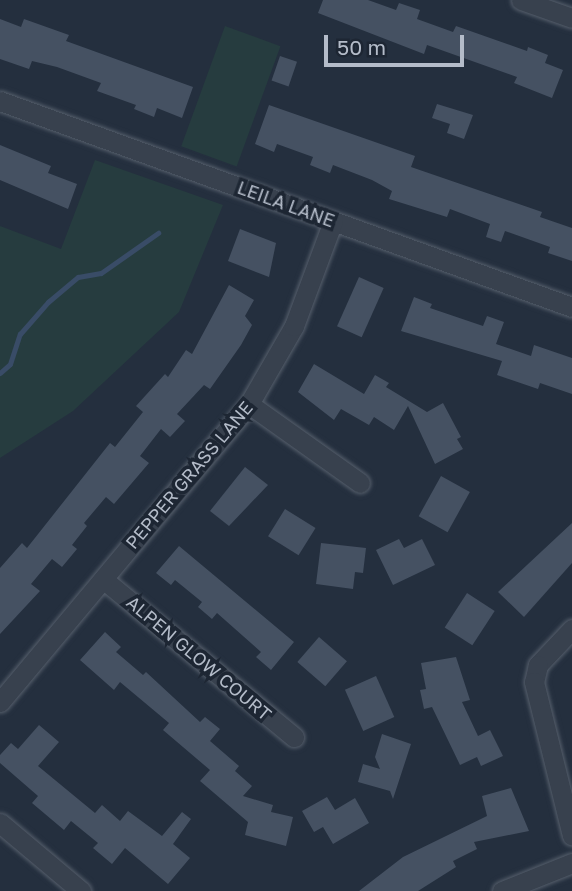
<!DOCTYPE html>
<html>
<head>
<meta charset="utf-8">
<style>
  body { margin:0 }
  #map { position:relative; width:572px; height:891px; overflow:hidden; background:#242f3e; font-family:"Golos Text",sans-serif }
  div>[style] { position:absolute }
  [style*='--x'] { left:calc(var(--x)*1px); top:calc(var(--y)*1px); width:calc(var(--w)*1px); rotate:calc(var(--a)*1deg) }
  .green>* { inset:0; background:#263c3f; transform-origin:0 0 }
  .stream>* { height:5px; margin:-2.5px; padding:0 2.5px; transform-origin:2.5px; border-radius:2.5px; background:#394c67 }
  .building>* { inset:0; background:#455162; transform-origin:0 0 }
  .roads { filter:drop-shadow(0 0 2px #565f6c) drop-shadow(0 0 2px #565f6c) }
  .street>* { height:19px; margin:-9.5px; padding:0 9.5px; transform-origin:9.5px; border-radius:9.5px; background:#38414e }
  span { translate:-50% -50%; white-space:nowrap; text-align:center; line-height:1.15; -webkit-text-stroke:7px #1d2633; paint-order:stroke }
  .street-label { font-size:18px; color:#b4bcc9 }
  .scale { position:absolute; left:324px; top:35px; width:140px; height:32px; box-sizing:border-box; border:4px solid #b4bcc9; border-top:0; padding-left:9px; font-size:21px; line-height:24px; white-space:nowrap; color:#b4bcc9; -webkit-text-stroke:5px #1d2633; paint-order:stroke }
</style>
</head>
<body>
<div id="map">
  <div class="green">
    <i style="left:225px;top:26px;width:59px;height:128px;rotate:20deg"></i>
    <i style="clip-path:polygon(95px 160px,223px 205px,179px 312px,73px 411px,0 458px,0 226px,61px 249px)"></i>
  </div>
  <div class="stream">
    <i style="--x:0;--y:373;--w:13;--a:-42"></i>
    <i style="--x:10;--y:364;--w:32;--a:-72"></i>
    <i style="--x:20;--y:334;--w:43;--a:-48.8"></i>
    <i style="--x:48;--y:302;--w:39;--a:-40"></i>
    <i style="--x:78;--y:277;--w:23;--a:-10"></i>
    <i style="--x:101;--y:273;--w:70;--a:-35.1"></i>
  </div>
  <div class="building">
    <i style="clip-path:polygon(323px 0,368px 0,396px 10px,399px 3px,420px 10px,417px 19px,453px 32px,456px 26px,527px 51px,528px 47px,548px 55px,545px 63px,563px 70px,552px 98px,514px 83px,517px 77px,427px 45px,424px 54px,318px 13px)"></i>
    <i style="clip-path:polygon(0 19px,21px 27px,24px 19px,69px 35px,66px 41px,193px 87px,182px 118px,157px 108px,154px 117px,134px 109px,136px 105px,97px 91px,101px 83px,57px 67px,32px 61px,29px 69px,0 59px)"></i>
    <i style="left:280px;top:56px;width:18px;height:26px;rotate:19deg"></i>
    <i style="clip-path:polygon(437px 104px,473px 115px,464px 139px,447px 133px,450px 124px,432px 118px)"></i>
    <i style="clip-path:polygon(269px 105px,415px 156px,411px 167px,542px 212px,540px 217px,572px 228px,572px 261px,548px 253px,550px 247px,505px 231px,501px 242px,486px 237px,490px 224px,450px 209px,447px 217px,389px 199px,392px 191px,372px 180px,333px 165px,330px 173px,310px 165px,313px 157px,277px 144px,274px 152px,255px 144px)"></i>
    <i style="clip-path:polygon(0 145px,51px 166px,48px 173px,77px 184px,68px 209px,0 180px)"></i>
    <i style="clip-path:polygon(240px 229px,276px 243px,269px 277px,228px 261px)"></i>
    <i style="left:359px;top:277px;width:27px;height:54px;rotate:24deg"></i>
    <i style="clip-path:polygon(229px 285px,254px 300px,245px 316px,252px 325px,241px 345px,210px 389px,204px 385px,177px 414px,185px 421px,170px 437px,161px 429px,140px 456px,149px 463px,114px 504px,106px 497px,84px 523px,87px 526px,72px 545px,77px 549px,62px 567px,52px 559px,31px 584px,40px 591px,0 634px,0 568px,22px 543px,27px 548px,110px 443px,115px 447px,143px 412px,136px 406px,165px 374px,168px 377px,186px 350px,192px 354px)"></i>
    <i style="clip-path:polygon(414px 297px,432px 304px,430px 308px,483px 326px,487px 316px,504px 322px,496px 344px,531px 356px,534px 345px,572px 358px,572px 394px,540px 383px,538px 389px,497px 375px,502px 361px,401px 331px)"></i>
    <i style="clip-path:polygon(314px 364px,364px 394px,375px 375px,389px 383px,386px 387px,427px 412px,443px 403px,461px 437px,457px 439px,463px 449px,435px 464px,408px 406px,394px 430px,374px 417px,369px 425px,341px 409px,334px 420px,298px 392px)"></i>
    <i style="clip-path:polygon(245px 467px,268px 485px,229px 526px,210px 511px)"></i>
    <i style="left:441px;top:476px;width:33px;height:46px;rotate:29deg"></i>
    <i style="left:285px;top:509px;width:36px;height:32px;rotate:32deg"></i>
    <i style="clip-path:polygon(572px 523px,572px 563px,524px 617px,498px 592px)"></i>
    <i style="clip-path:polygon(399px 539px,404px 548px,422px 539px,435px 565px,393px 585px,376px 550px)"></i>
    <i style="clip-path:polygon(321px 543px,366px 548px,363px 573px,355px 572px,353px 589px,316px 584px)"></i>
    <i style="clip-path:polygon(179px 546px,294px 642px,271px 670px,256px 657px,261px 652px,217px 613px,212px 619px,198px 607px,202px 602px,175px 580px,171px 585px,156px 573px)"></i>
    <i style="left:467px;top:593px;width:33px;height:41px;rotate:33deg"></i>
    <i style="clip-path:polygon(105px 632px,121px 647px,116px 652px,143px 675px,146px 672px,200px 722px,205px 717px,220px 729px,210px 741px,239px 766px,235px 771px,252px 786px,243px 796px,273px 805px,271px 812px,293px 817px,286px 846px,245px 835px,248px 822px,200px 781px,210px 770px,163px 730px,169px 723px,120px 682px,114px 690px,80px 660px)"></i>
    <i style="left:319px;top:637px;width:37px;height:33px;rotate:41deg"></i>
    <i style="clip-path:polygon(456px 657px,470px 700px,462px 702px,478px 736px,490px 730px,503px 756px,481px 766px,477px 757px,460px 765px,432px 707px,424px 709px,420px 690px,426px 689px,421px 663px)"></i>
    <i style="left:376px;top:676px;width:45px;height:34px;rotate:66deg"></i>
    <i style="clip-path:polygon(39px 725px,59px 742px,38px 766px,95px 813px,102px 805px,120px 821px,128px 811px,162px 836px,182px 812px,191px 819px,173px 844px,190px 858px,168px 884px,125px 848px,112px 864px,93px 848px,98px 843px,71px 821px,64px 830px,32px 803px,38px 796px,0 763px,0 755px,11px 743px,18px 749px)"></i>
    <i style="clip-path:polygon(382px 734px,411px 744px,393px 799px,390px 791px,358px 782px,363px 764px,380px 769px,375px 757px)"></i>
    <i style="clip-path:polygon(511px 788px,529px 831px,474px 842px,477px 849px,453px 861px,456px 867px,418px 891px,359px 891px,403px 857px,487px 816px,482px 796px)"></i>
    <i style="clip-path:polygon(327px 797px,335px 810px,355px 798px,369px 823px,333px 844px,323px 827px,314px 832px,302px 811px)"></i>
  </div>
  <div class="roads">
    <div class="street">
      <i style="--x:521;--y:0;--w:54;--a:19.4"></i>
      <i style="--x:0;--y:101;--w:608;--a:19.81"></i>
      <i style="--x:249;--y:404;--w:136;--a:35.4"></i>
      <i style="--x:103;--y:579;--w:248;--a:39.6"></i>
      <i style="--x:572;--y:629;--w:50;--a:133.4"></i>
      <i style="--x:538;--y:665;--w:17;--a:103"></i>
      <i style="--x:534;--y:682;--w:158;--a:76.1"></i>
      <i style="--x:0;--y:702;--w:388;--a:-50.1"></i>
      <i style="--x:249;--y:404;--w:90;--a:-60"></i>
      <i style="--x:294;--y:326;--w:112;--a:-69.6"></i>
      <i style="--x:0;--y:823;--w:106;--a:40"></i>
      <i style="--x:502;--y:891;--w:75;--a:-21.8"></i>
    </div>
  </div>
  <div class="street-label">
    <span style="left:286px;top:204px;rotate:20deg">LEILA LANE</span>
    <span style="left:189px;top:475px;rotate:-50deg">PEPPER GRASS LANE</span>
    <span style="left:199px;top:658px;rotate:40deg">ALPEN GLOW COURT</span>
  </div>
  <div class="scale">50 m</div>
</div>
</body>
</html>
